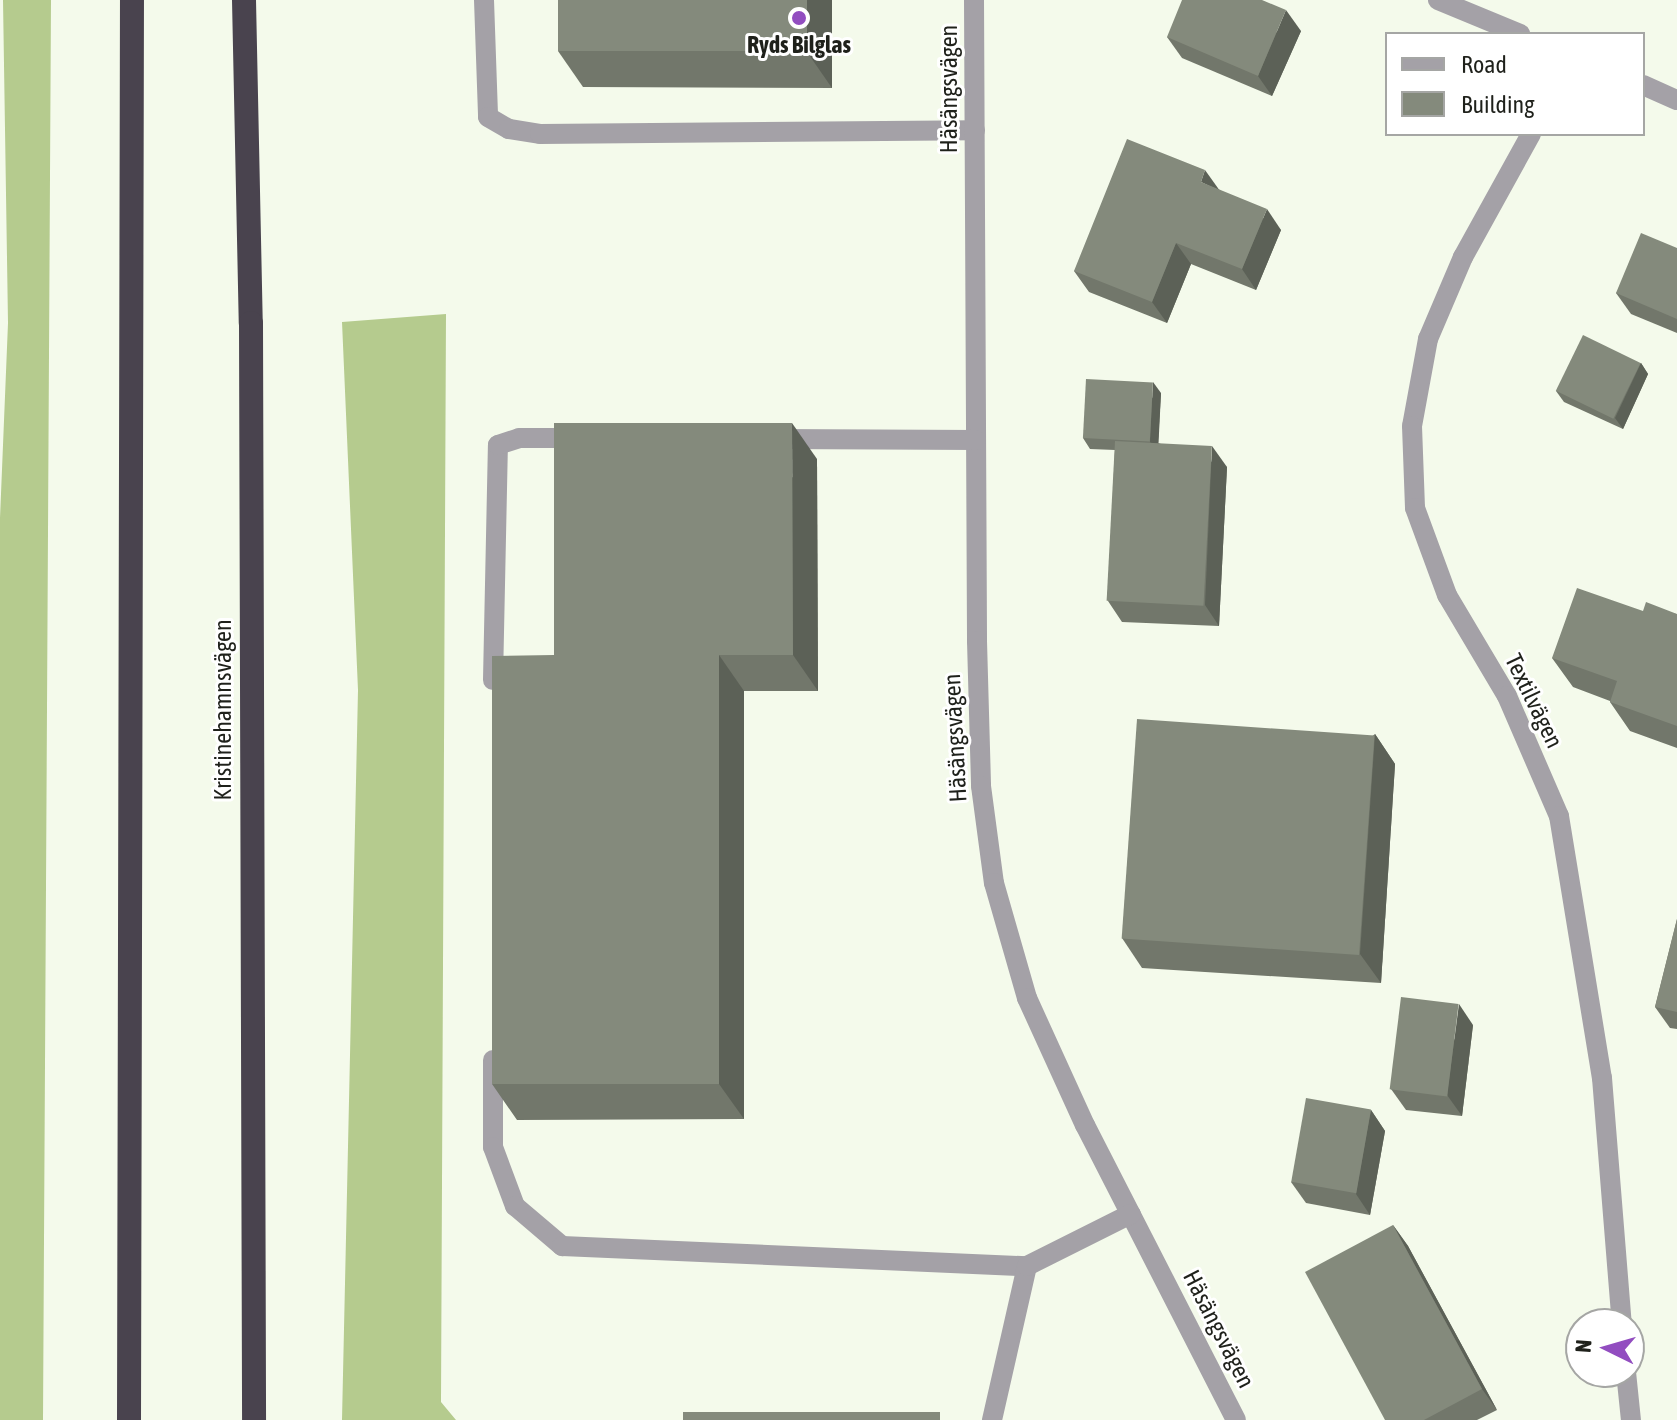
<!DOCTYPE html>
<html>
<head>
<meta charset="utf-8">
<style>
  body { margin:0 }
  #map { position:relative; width:1677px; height:1420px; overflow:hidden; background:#f4faeb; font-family:"Asap Condensed",sans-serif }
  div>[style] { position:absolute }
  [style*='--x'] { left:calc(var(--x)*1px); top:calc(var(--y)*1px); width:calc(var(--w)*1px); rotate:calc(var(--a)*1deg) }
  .forest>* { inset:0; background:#b5cb8e }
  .minor>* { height:20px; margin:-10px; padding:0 10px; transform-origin:10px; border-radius:10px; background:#a4a1a7 }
  .highway>* { height:24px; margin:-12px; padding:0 12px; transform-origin:12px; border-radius:12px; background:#49434e }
  .wall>* { inset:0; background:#72776b }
  .shaded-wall>* { inset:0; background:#5c6157 }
  .building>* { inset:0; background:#848a7c; transform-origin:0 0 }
  .dots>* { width:22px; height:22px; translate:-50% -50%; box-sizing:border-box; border:4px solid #fff; border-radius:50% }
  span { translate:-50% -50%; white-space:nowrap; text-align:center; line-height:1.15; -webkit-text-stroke:6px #fff; paint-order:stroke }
  .poi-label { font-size:24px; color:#1f211b; font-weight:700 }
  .street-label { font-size:24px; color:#1f211b }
  .legend { position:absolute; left:1385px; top:32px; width:260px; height:104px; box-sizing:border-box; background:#fff; border:2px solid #a5a6a4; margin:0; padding:10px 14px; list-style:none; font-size:24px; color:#1f211b }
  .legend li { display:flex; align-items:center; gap:16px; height:40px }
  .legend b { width:40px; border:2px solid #a5a6a4 }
  .north { position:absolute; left:1565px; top:1308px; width:80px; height:80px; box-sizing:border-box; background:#fff; border:2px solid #a5a6a4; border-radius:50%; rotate:275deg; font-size:22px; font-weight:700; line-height:32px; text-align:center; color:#1f211b }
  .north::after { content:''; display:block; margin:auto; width:28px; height:36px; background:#924dc0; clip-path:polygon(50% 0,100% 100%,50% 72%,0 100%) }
</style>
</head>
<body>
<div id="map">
  <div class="forest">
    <i style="clip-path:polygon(3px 0,51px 0,43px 1420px,0 1420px,0 518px,8px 323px)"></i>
    <i style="clip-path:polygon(446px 314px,441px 1402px,456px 1420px,342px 1420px,358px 690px,342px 322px)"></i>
  </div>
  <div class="minor">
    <i style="--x:484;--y:0;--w:117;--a:88"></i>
    <i style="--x:488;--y:117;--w:24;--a:30"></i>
    <i style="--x:509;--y:129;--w:31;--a:9"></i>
    <i style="--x:540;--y:134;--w:435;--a:-0.5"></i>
    <i style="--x:974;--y:0;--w:641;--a:89.73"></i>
    <i style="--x:977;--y:641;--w:145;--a:88.4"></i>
    <i style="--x:981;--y:786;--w:98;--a:82.4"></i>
    <i style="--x:994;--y:883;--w:120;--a:74"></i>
    <i style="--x:1027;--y:998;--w:140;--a:65.5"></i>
    <i style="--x:1085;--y:1125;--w:331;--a:62.9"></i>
    <i style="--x:1438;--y:0;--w:89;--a:22.5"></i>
    <i style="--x:1643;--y:85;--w:37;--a:24"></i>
    <i style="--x:1531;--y:134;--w:141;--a:118.9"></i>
    <i style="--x:1463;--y:257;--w:89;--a:113.1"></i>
    <i style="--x:1428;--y:339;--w:88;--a:100.4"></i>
    <i style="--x:1412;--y:426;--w:82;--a:87.9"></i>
    <i style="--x:1415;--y:508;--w:93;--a:69.8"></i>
    <i style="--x:1447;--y:595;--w:117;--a:59.3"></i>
    <i style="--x:1507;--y:696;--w:131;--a:66.6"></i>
    <i style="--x:1559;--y:816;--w:266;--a:80.7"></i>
    <i style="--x:1602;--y:1078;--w:247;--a:85.4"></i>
    <i style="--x:777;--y:439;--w:199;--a:0.3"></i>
    <i style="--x:493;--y:680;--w:235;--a:-88.8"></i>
    <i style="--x:498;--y:445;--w:22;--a:-18"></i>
    <i style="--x:519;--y:438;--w:62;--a:0"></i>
    <i style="--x:493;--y:1060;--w:87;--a:90"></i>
    <i style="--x:493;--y:1147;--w:63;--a:69.6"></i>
    <i style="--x:515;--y:1206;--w:62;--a:40.4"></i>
    <i style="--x:562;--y:1246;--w:465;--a:2.5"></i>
    <i style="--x:1626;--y:1372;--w:48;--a:84.1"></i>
    <i style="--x:992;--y:1420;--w:158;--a:-77.2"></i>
    <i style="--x:1027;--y:1266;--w:116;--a:-26.6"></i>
  </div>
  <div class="highway">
    <i style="--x:244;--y:0;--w:323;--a:88.8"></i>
    <i style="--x:251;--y:323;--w:1097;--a:89.84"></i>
    <i style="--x:129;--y:1420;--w:1420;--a:-89.88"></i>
  </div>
  <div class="wall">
    <i style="clip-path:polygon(832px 0,832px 88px,583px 87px,558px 51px)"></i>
    <i style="clip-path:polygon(1301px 31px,1272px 96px,1182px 58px,1167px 37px)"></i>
    <i style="clip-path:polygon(1218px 189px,1281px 230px,1256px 290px,1191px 264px,1167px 323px,1089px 292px,1074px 271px)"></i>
    <i style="clip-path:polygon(1677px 248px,1677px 333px,1631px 314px,1616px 293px)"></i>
    <i style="clip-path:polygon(1641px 363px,1648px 374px,1623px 429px,1564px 402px,1556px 391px)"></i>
    <i style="clip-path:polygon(1161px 393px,1158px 443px,1227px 467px,1219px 626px,1122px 622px,1108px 601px,1115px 450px,1090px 449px,1083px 438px)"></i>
    <i style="clip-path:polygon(817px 459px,818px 691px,744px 691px,744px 1119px,517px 1120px,492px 1084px,554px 655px)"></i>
    <i style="clip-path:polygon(1643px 611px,1677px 614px,1677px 748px,1630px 731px,1610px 702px,1610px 701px,1573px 687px,1552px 658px)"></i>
    <i style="clip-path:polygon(1375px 734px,1395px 764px,1381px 983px,1142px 968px,1122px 938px)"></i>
    <i style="clip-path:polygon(1677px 919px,1677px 1029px,1670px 1028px,1655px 1007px)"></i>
    <i style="clip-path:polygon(1473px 1025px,1462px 1116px,1406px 1110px,1391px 1089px)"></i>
    <i style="clip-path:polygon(1371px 1110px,1385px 1131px,1370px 1215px,1306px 1203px,1291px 1182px)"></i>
    <i style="clip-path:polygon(1393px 1225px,1408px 1246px,1497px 1410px,1477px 1420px,1385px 1420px)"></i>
  </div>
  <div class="shaded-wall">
    <i style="clip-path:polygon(807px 0,832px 0,832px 88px,807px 52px)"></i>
    <i style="clip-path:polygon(1286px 10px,1301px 31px,1272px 96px,1258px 76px)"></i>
    <i style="clip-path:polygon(1205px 170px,1220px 191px,1201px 182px)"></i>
    <i style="clip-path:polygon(1267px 209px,1281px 230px,1256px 290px,1242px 269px)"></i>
    <i style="clip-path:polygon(1176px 243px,1191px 264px,1167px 323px,1152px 302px)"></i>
    <i style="clip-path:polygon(1641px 363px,1648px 374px,1623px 429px,1615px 418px)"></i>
    <i style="clip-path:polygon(1153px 382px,1161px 393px,1158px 453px,1150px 442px)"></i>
    <i style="clip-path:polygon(792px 423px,817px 459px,818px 691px,793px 655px)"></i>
    <i style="clip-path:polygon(1212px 446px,1227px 467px,1219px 626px,1205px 605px)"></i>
    <i style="clip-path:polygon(719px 655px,744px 691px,744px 1119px,719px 1084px)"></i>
    <i style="clip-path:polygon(1375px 734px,1395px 764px,1381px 983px,1360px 954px)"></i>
    <i style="clip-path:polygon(1459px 1004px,1473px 1025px,1462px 1116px,1447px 1095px)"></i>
    <i style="clip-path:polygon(1371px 1110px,1385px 1131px,1370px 1215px,1356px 1194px)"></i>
    <i style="clip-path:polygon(1393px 1225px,1408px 1246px,1497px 1410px,1482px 1389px)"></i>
  </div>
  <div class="building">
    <i style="left:558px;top:0;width:249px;height:51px"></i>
    <i style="clip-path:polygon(1182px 0,1262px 0,1286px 10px,1258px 76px,1167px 37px)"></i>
    <i style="clip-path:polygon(1127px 139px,1205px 170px,1201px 182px,1267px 209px,1242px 269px,1176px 243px,1152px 302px,1074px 271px)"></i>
    <i style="clip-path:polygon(1641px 233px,1677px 248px,1677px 319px,1616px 293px)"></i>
    <i style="left:1583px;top:335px;width:64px;height:62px;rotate:26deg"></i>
    <i style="left:1086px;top:379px;width:67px;height:59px;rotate:3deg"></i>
    <i style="clip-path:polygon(554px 423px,792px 423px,793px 655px,719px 655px,719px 1084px,492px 1084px,492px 656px,554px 655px)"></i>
    <i style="left:1115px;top:441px;width:97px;height:160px;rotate:3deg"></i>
    <i style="clip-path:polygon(1577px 588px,1643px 611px,1646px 602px,1677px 614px,1677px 726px,1610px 702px,1617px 681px,1552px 658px)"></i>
    <i style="left:1137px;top:719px;width:238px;height:220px;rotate:4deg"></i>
    <i style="clip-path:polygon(1677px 919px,1677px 1012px,1655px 1007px)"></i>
    <i style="left:1401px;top:997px;width:58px;height:93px;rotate:7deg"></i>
    <i style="left:1306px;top:1098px;width:66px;height:85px;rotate:10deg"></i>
    <i style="clip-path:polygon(1393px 1225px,1482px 1389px,1424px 1420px,1385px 1420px,1305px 1272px)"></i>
    <i style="left:683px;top:1412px;width:257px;height:8px"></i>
  </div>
  <div class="dots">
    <i style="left:799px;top:18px;background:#924dc0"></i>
  </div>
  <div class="poi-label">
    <span style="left:799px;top:45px">Ryds Bilglas</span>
  </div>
  <div class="street-label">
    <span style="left:949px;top:89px;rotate:-90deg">Häsängsvägen</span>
    <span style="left:1534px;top:701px;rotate:64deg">Textilvägen</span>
    <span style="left:223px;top:710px;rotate:-90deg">Kristinehamnsvägen</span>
    <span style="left:955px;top:738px;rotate:-93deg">Häsängsvägen</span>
    <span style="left:1219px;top:1329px;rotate:63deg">Häsängsvägen</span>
  </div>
  <ul class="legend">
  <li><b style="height:10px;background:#a4a1a7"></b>Road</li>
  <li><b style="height:22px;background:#848a7c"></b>Building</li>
  </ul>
  <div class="north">N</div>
</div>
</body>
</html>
